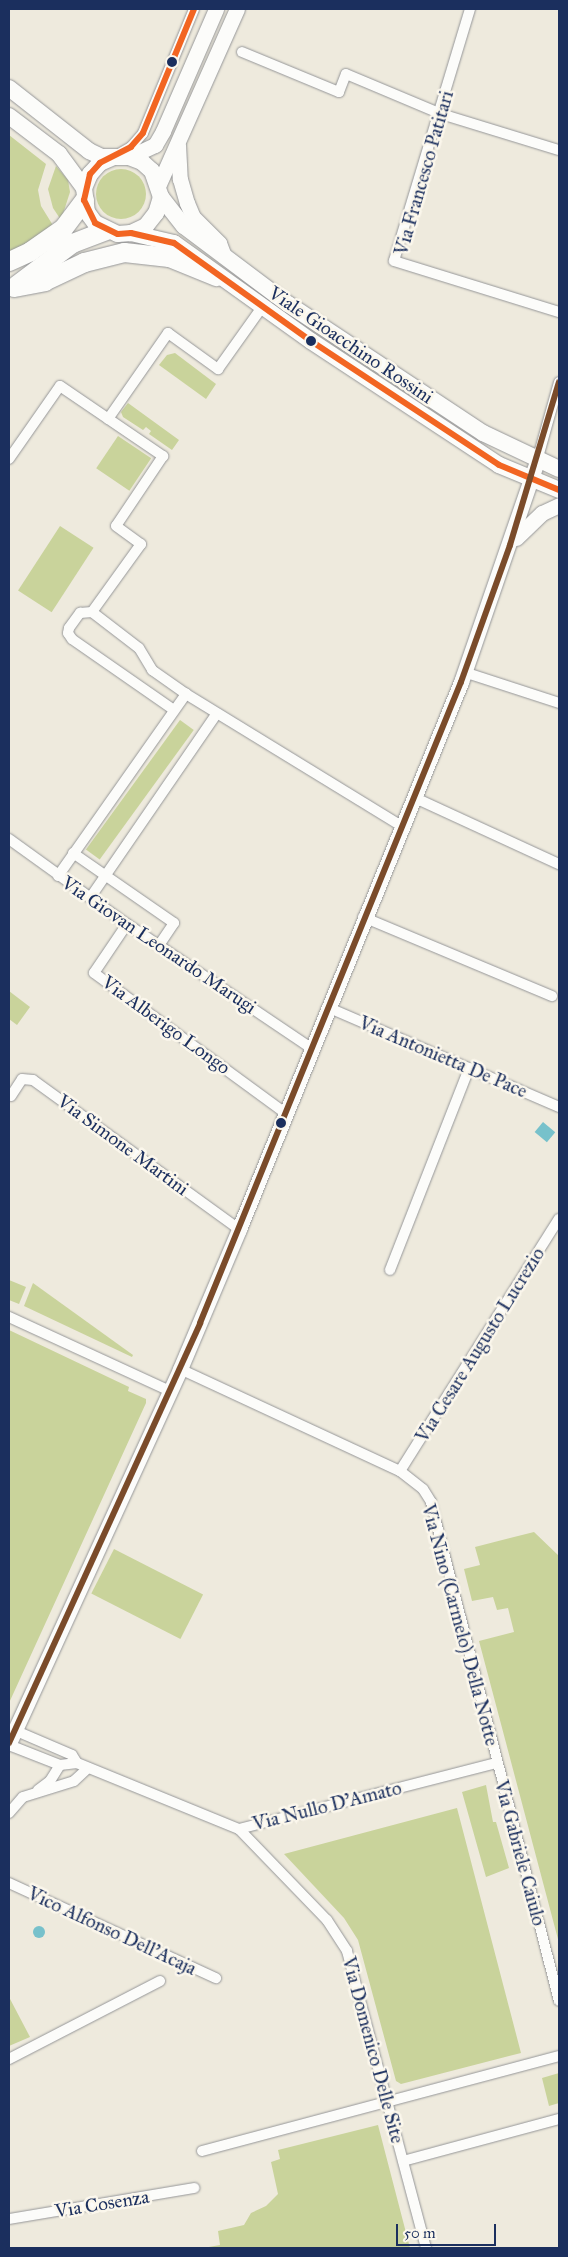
<!DOCTYPE html>
<html>
<head>
<meta charset="utf-8">
<style>
  body { margin:0 }
  #map { position:relative; width:568px; height:2257px; overflow:hidden; background:#eeeadd; font-family:"IM FELL Great Primer",serif }
  div>[style] { position:absolute }
  [style*='--x'] { left:calc(var(--x)*1px); top:calc(var(--y)*1px); width:calc(var(--w)*1px); rotate:calc(var(--a)*1deg) }
  .green>* { inset:0; background:#c9d39b; transform-origin:0 0 }
  .round { border-radius:50% }
  .water>* { inset:0; background:#77c1cb; transform-origin:0 0 }
  .roads { filter:drop-shadow(0 0 1px #959698) drop-shadow(0 0 1px #959698) }
  .street>* { height:10px; margin:-5px; padding:0 5px; transform-origin:5px; border-radius:5px; background:#fcfcfa }
  .secondary>* { height:15px; margin:-7.5px; padding:0 7.5px; transform-origin:7.5px; border-radius:7.5px; background:#fcfcfa }
  .primary>* { height:16px; margin:-8px; padding:0 8px; transform-origin:8px; border-radius:8px; background:#fcfcfa }
  .highway>* { height:19px; margin:-9.5px; padding:0 9.5px; transform-origin:9.5px; border-radius:9.5px; background:#fcfcfa }
  .bus-1>* { height:6px; margin:-3px; padding:0 3px; transform-origin:3px; border-radius:3px; background:#f26522 }
  .bus-2>* { height:6px; margin:-3px; padding:0 3px; transform-origin:3px; border-radius:3px; background:#7a4b2a }
  .dots>* { width:14px; height:14px; translate:-50% -50%; box-sizing:border-box; border:2px solid #fbf7ec; border-radius:50% }
  span { translate:-50% -50%; white-space:nowrap; text-align:center; line-height:1.15; -webkit-text-stroke:5px #fbf7ec; paint-order:stroke }
  .street-label { font-size:19px; color:#1b2f5e }
  .frame { position:absolute; inset:0; border:10px solid #1b2f5e; pointer-events:none }
  .scale { position:absolute; left:396px; top:2224px; width:100px; height:22px; box-sizing:border-box; border:2px solid #1b2f5e; border-top:0; padding-left:6px; font-size:15px; line-height:18px; white-space:nowrap; color:#1b2f5e; -webkit-text-stroke:4px #fbf7ec; paint-order:stroke }
</style>
</head>
<body>
<div id="map">
  <div class="green">
    <i style="clip-path:polygon(9px 135px,46px 164px,38px 190px,41px 206px,54px 227px,9px 253px)"></i>
    <i style="clip-path:polygon(56px 166px,68px 180px,70px 192px,61px 220px,53px 208px,48px 189px)"></i>
    <i class="round" style="left:96px;top:169px;width:50px;height:50px"></i>
    <i style="clip-path:polygon(175px 353px,216px 384px,206px 399px,159px 365px,167px 355px)"></i>
    <i style="clip-path:polygon(128px 403px,179px 440px,172px 450px,149px 434px,151px 431px,146px 427px,143px 430px,123px 417px,121px 412px)"></i>
    <i style="left:118px;top:436px;width:40px;height:39px;rotate:34deg"></i>
    <i style="left:60px;top:526px;width:40px;height:77px;rotate:33deg"></i>
    <i style="left:180px;top:720px;width:17px;height:160px;rotate:36deg"></i>
    <i style="clip-path:polygon(9px 991px,30px 1007px,17px 1025px,9px 1019px)"></i>
    <i style="clip-path:polygon(9px 1280px,26px 1287px,19px 1304px,9px 1300px)"></i>
    <i style="clip-path:polygon(33px 1283px,133px 1355px,132px 1357px,24px 1306px)"></i>
    <i style="clip-path:polygon(9px 1330px,129px 1387px,128px 1391px,146px 1399px,146px 1403px,9px 1703px)"></i>
    <i style="clip-path:polygon(534px 1532px,559px 1556px,559px 1943px,479px 1641px,514px 1632px,508px 1608px,497px 1610px,493px 1597px,472px 1601px,464px 1569px,480px 1565px,475px 1547px)"></i>
    <i style="left:114px;top:1549px;width:100px;height:50px;rotate:27deg"></i>
    <i style="clip-path:polygon(486px 1785px,493px 1822px,496px 1822px,509px 1868px,486px 1877px,462px 1792px)"></i>
    <i style="clip-path:polygon(457px 1808px,521px 2053px,401px 2084px,396px 2081px,358px 1940px,344px 1918px,284px 1854px)"></i>
    <i style="clip-path:polygon(9px 1997px,30px 2037px,9px 2046px)"></i>
    <i style="clip-path:polygon(559px 2073px,559px 2103px,549px 2106px,542px 2078px)"></i>
    <i style="clip-path:polygon(378px 2125px,410px 2248px,203px 2248px,220px 2245px,218px 2231px,244px 2225px,251px 2213px,266px 2206px,278px 2194px,271px 2162px,280px 2159px,278px 2150px)"></i>
  </div>
  <div class="water">
    <i style="left:543px;top:1122px;width:16px;height:13px;rotate:40deg"></i>
    <i class="round" style="left:33px;top:1926px;width:12px;height:12px"></i>
  </div>
  <div class="roads">
    <div class="street">
      <i style="--x:470;--y:9;--w:263;--a:106.8"></i>
      <i style="--x:394;--y:261;--w:173;--a:17.2"></i>
      <i style="--x:242;--y:52;--w:105;--a:22.4"></i>
      <i style="--x:339;--y:92;--w:19;--a:-69"></i>
      <i style="--x:346;--y:74;--w:103;--a:22.8"></i>
      <i style="--x:441;--y:114;--w:123;--a:17"></i>
      <i style="--x:117;--y:155;--w:16;--a:-30"></i>
      <i style="--x:131;--y:147;--w:18;--a:-49"></i>
      <i style="--x:143;--y:133;--w:134;--a:-67.6"></i>
      <i style="--x:108;--y:419;--w:105;--a:-55.1"></i>
      <i style="--x:168;--y:333;--w:62;--a:35.8"></i>
      <i style="--x:218;--y:369;--w:76;--a:-54.6"></i>
      <i style="--x:9;--y:459;--w:89;--a:-55.1"></i>
      <i style="--x:60;--y:386;--w:125;--a:34.2"></i>
      <i style="--x:163;--y:456;--w:84;--a:123.9"></i>
      <i style="--x:116;--y:526;--w:31;--a:36"></i>
      <i style="--x:141;--y:544;--w:84;--a:125.8"></i>
      <i style="--x:537;--y:461;--w:82;--a:-74.4"></i>
      <i style="--x:464;--y:672;--w:100;--a:18.1"></i>
      <i style="--x:174;--y:710;--w:124;--a:-145.2"></i>
      <i style="--x:72;--y:639;--w:7;--a:-124"></i>
      <i style="--x:68;--y:633;--w:5;--a:-79"></i>
      <i style="--x:69;--y:628;--w:19;--a:-54"></i>
      <i style="--x:80;--y:613;--w:12;--a:-5"></i>
      <i style="--x:92;--y:612;--w:59;--a:37.5"></i>
      <i style="--x:139;--y:648;--w:26;--a:59"></i>
      <i style="--x:152;--y:670;--w:42;--a:35.2"></i>
      <i style="--x:186;--y:694;--w:252;--a:31.5"></i>
      <i style="--x:413;--y:797;--w:161;--a:24.7"></i>
      <i style="--x:9;--y:839;--w:145;--a:35.8"></i>
      <i style="--x:127;--y:924;--w:222;--a:34"></i>
      <i style="--x:73;--y:853;--w:123;--a:34.7"></i>
      <i style="--x:174;--y:923;--w:27;--a:124"></i>
      <i style="--x:58;--y:876;--w:223;--a:-54.9"></i>
      <i style="--x:90;--y:898;--w:224;--a:-55.5"></i>
      <i style="--x:363;--y:917;--w:205;--a:22.7"></i>
      <i style="--x:127;--y:924;--w:59;--a:124"></i>
      <i style="--x:94;--y:973;--w:237;--a:36.2"></i>
      <i style="--x:327;--y:1007;--w:253;--a:23.3"></i>
      <i style="--x:11;--y:1096;--w:20;--a:-57"></i>
      <i style="--x:22;--y:1079;--w:11;--a:5"></i>
      <i style="--x:33;--y:1080;--w:254;--a:35.9"></i>
      <i style="--x:390;--y:1270;--w:217;--a:-68.6"></i>
      <i style="--x:9;--y:1317;--w:177;--a:24.7"></i>
      <i style="--x:180;--y:1369;--w:242;--a:24.9"></i>
      <i style="--x:400;--y:1471;--w:29;--a:38"></i>
      <i style="--x:423;--y:1489;--w:15;--a:58"></i>
      <i style="--x:431;--y:1502;--w:515;--a:75.61"></i>
      <i style="--x:400;--y:1471;--w:298;--a:-57.8"></i>
      <i style="--x:14;--y:1730;--w:63;--a:23.3"></i>
      <i style="--x:72;--y:1755;--w:9;--a:58"></i>
      <i style="--x:9;--y:1745;--w:55;--a:21.4"></i>
      <i style="--x:60;--y:1765;--w:17;--a:-7"></i>
      <i style="--x:77;--y:1763;--w:175;--a:22.2"></i>
      <i style="--x:239;--y:1829;--w:265;--a:-14.4"></i>
      <i style="--x:38;--y:1790;--w:15;--a:-37"></i>
      <i style="--x:50;--y:1781;--w:19;--a:-58"></i>
      <i style="--x:9;--y:1813;--w:21;--a:-49"></i>
      <i style="--x:23;--y:1797;--w:53;--a:-17.4"></i>
      <i style="--x:74;--y:1781;--w:19;--a:-43"></i>
      <i style="--x:239;--y:1829;--w:127;--a:46"></i>
      <i style="--x:327;--y:1920;--w:37;--a:57"></i>
      <i style="--x:347;--y:1951;--w:307;--a:75.1"></i>
      <i style="--x:9;--y:1883;--w:228;--a:24.7"></i>
      <i style="--x:9;--y:2059;--w:170;--a:-27.3"></i>
      <i style="--x:202;--y:2151;--w:369;--a:-14.9"></i>
      <i style="--x:403;--y:2161;--w:162;--a:-15.1"></i>
      <i style="--x:9;--y:2219;--w:188;--a:-9.5"></i>
    </div>
    <div class="secondary">
      <i style="--x:178;--y:145;--w:34;--a:87"></i>
      <i style="--x:180;--y:179;--w:25;--a:74"></i>
      <i style="--x:187;--y:203;--w:15;--a:67"></i>
      <i style="--x:193;--y:217;--w:37;--a:45"></i>
      <i style="--x:219;--y:243;--w:14;--a:69"></i>
      <i style="--x:129;--y:157;--w:29;--a:-25"></i>
      <i style="--x:155;--y:145;--w:16;--a:-60"></i>
      <i style="--x:163;--y:131;--w:133;--a:-66.5"></i>
      <i style="--x:159;--y:184;--w:192;--a:-66"></i>
      <i style="--x:516;--y:538;--w:36;--a:-44"></i>
      <i style="--x:542;--y:513;--w:19;--a:-25"></i>
      <i style="--x:9;--y:1743;--w:411;--a:-65.4"></i>
      <i style="--x:180;--y:1369;--w:152;--a:-67.1"></i>
      <i style="--x:239;--y:1229;--w:590;--a:-67.91"></i>
      <i style="--x:461;--y:682;--w:234;--a:-71"></i>
    </div>
    <div class="primary">
      <i style="--x:9;--y:88;--w:102;--a:38.2"></i>
      <i style="--x:89;--y:151;--w:14;--a:25"></i>
      <i style="--x:102;--y:157;--w:27;--a:0"></i>
      <i style="--x:129;--y:157;--w:14;--a:21"></i>
      <i style="--x:142;--y:162;--w:13;--a:42"></i>
      <i style="--x:152;--y:171;--w:28;--a:71"></i>
      <i style="--x:161;--y:197;--w:17;--a:107"></i>
      <i style="--x:156;--y:213;--w:16;--a:128"></i>
      <i style="--x:146;--y:226;--w:17;--a:155"></i>
      <i style="--x:9;--y:116;--w:63;--a:37.2"></i>
      <i style="--x:59;--y:154;--w:42;--a:53.7"></i>
      <i style="--x:114;--y:157;--w:15;--a:157"></i>
      <i style="--x:100;--y:163;--w:15;--a:132"></i>
      <i style="--x:90;--y:174;--w:15;--a:113"></i>
      <i style="--x:84;--y:188;--w:24;--a:83"></i>
      <i style="--x:87;--y:212;--w:14;--a:54"></i>
      <i style="--x:95;--y:223;--w:25;--a:26"></i>
      <i style="--x:118;--y:234;--w:13;--a:-4"></i>
      <i style="--x:131;--y:233;--w:44;--a:13.1"></i>
      <i style="--x:174;--y:243;--w:168;--a:35.6"></i>
      <i style="--x:311;--y:341;--w:225;--a:33.4"></i>
      <i style="--x:499;--y:465;--w:65;--a:22.6"></i>
      <i style="--x:161;--y:197;--w:37;--a:52"></i>
      <i style="--x:184;--y:226;--w:130;--a:36.9"></i>
      <i style="--x:288;--y:304;--w:234;--a:33.5"></i>
      <i style="--x:483;--y:433;--w:84;--a:25.3"></i>
    </div>
    <div class="highway">
      <i style="--x:9;--y:261;--w:23;--a:-25"></i>
      <i style="--x:30;--y:251;--w:40;--a:-34.9"></i>
      <i style="--x:63;--y:228;--w:35;--a:-53"></i>
      <i style="--x:16;--y:285;--w:70;--a:-36.9"></i>
      <i style="--x:72;--y:243;--w:36;--a:-21"></i>
      <i style="--x:14;--y:287;--w:31;--a:-11"></i>
      <i style="--x:44;--y:281;--w:44;--a:-25.4"></i>
      <i style="--x:84;--y:262;--w:41;--a:-14"></i>
      <i style="--x:124;--y:252;--w:45;--a:6.3"></i>
      <i style="--x:169;--y:257;--w:51;--a:22"></i>
    </div>
  </div>
  <div class="bus-1">
    <i style="--x:194;--y:9;--w:134;--a:112.4"></i>
    <i style="--x:143;--y:133;--w:18;--a:131"></i>
    <i style="--x:131;--y:147;--w:35;--a:153"></i>
    <i style="--x:100;--y:163;--w:15;--a:132"></i>
    <i style="--x:90;--y:174;--w:27;--a:103"></i>
    <i style="--x:84;--y:200;--w:25;--a:64"></i>
    <i style="--x:95;--y:223;--w:25;--a:26"></i>
    <i style="--x:118;--y:234;--w:13;--a:-4"></i>
    <i style="--x:131;--y:233;--w:44;--a:13.1"></i>
    <i style="--x:174;--y:243;--w:168;--a:35.6"></i>
    <i style="--x:311;--y:341;--w:225;--a:33.4"></i>
    <i style="--x:499;--y:465;--w:65;--a:22.6"></i>
  </div>
  <div class="bus-2">
    <i style="--x:9;--y:1743;--w:461;--a:-65.5"></i>
    <i style="--x:200;--y:1323;--w:692;--a:-67.85"></i>
    <i style="--x:461;--y:682;--w:145;--a:-70.3"></i>
    <i style="--x:510;--y:545;--w:170;--a:-73.3"></i>
  </div>
  <div class="dots">
    <i style="left:172px;top:62px;background:#1b2f5e"></i>
    <i style="left:311px;top:341px;background:#1b2f5e"></i>
    <i style="left:281px;top:1123px;background:#1b2f5e"></i>
  </div>
  <div class="street-label">
    <span style="left:424px;top:173px;rotate:-74deg">Via Francesco Patitari</span>
    <span style="left:351px;top:345px;rotate:34deg">Viale Gioacchino Rossini</span>
    <span style="left:159px;top:945px;rotate:34deg">Via Giovan Leonardo Marugi</span>
    <span style="left:166px;top:1025px;rotate:36deg">Via Alberigo Longo</span>
    <span style="left:443px;top:1057px;rotate:23deg">Via Antonietta De Pace</span>
    <span style="left:123px;top:1145px;rotate:36deg">Via Simone Martini</span>
    <span style="left:480px;top:1345px;rotate:-58deg">Via Cesare Augusto Lucrezio</span>
    <span style="left:460px;top:1625px;rotate:75deg">Via Nino (Carmelo) Della Notte</span>
    <span style="left:327px;top:1806px;rotate:-14deg">Via Nullo D'Amato</span>
    <span style="left:520px;top:1853px;rotate:75deg">Via Gabriele Caiulo</span>
    <span style="left:112px;top:1931px;rotate:25deg">Vico Alfonso Dell'Acaja</span>
    <span style="left:373px;top:2050px;rotate:75deg">Via Domenico Delle Site</span>
    <span style="left:102px;top:2204px;rotate:-9deg">Via Cosenza</span>
  </div>
  <div class="frame"></div>
  <div class="scale">50 m</div>
</div>
</body>
</html>
